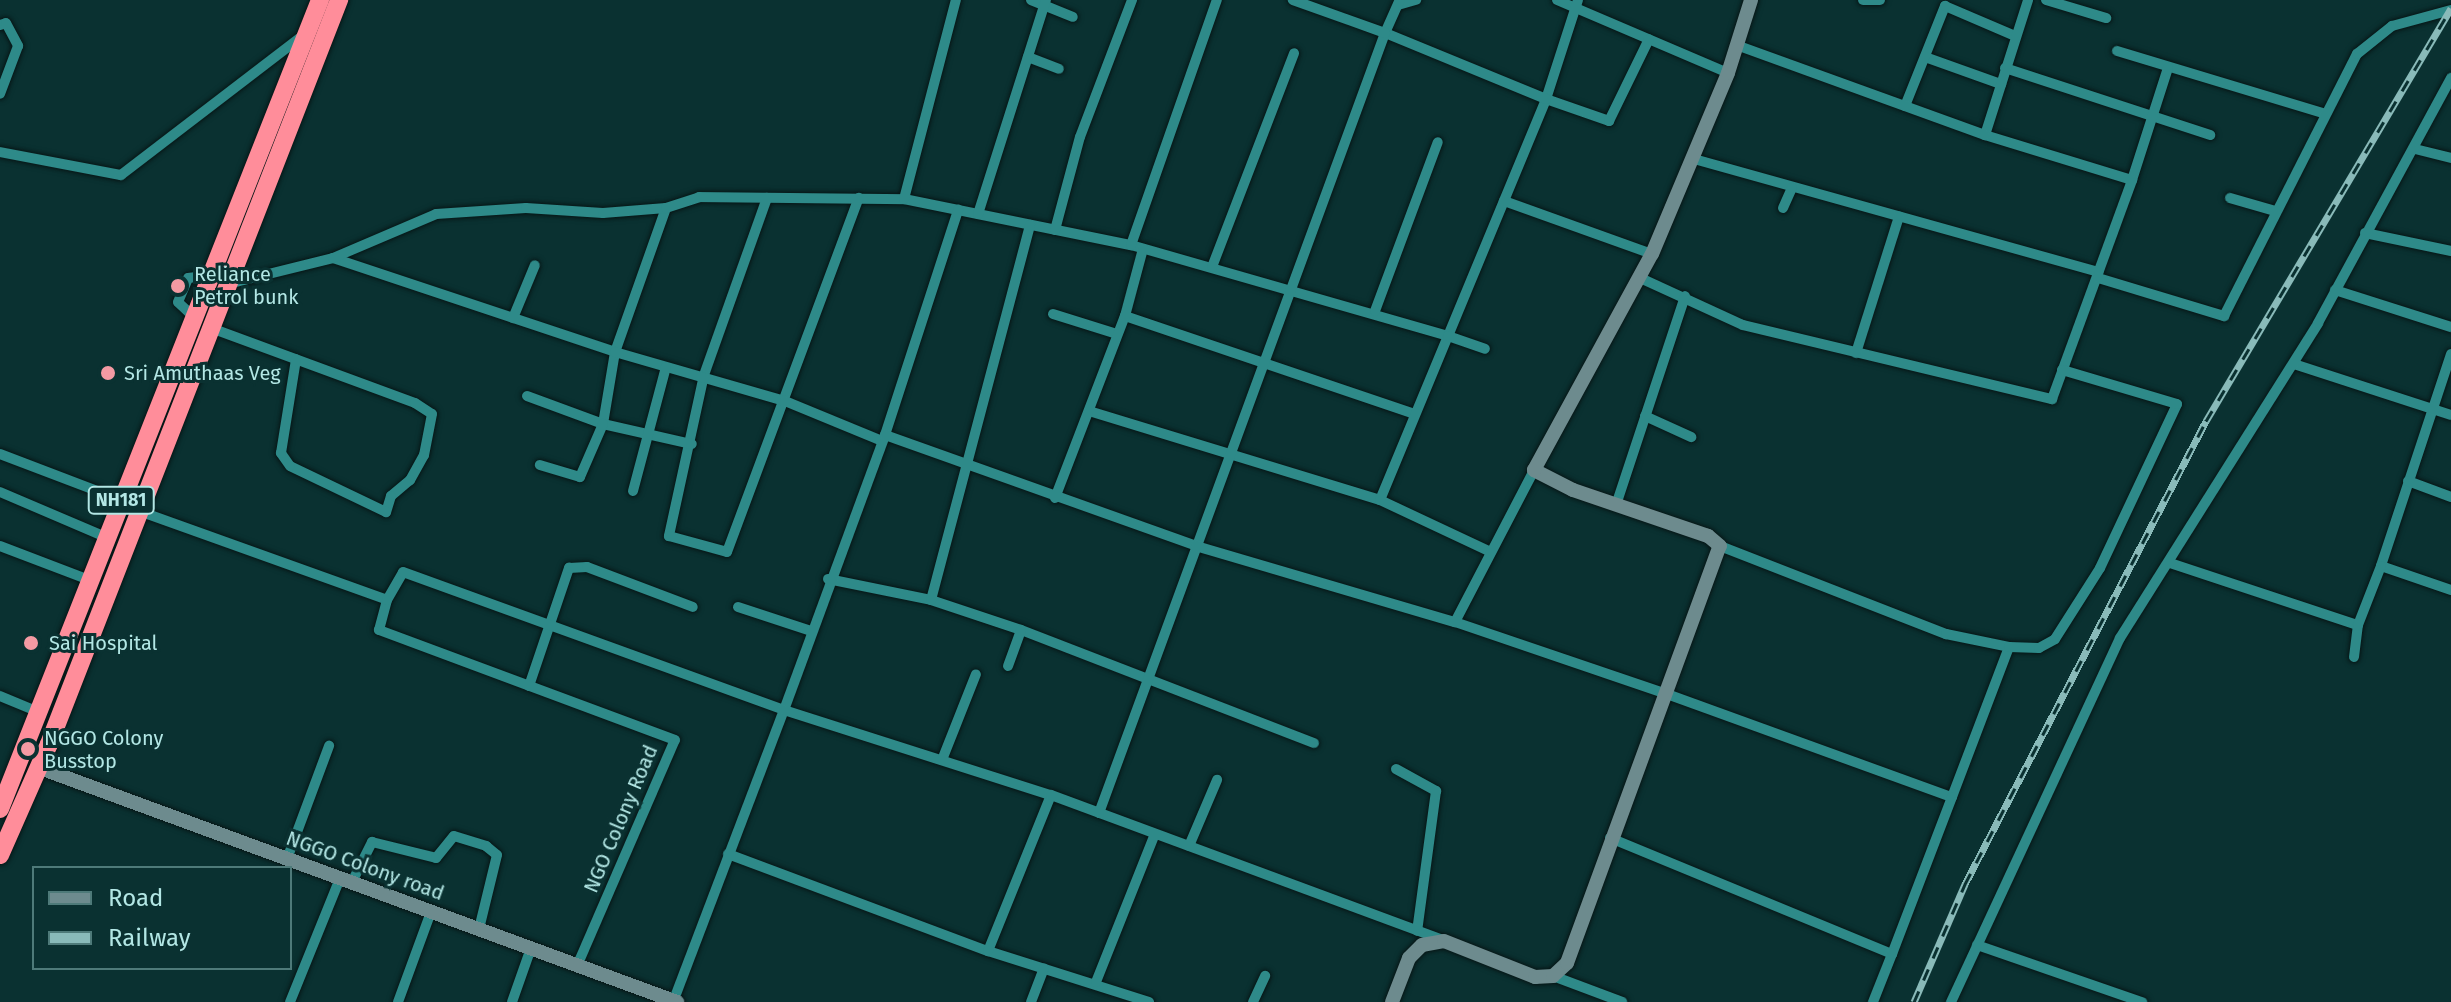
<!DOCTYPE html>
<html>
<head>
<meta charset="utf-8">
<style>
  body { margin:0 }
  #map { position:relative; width:2451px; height:1002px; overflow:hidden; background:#0a3131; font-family:"Fira Sans",sans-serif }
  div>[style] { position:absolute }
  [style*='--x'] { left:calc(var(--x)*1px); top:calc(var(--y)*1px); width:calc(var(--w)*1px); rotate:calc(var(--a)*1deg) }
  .roads { filter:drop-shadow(0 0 2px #071616) drop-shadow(0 0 2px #071616) }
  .street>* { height:10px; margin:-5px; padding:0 5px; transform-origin:5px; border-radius:5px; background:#2e8a89 }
  .secondary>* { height:14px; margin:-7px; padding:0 7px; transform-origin:7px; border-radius:7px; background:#6d8b8e }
  .highway>* { height:18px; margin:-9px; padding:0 9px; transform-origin:9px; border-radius:9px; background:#ff8d9a }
  .rail>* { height:7px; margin-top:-3.5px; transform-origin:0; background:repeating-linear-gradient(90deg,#0a3131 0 12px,#89bab9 0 24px); box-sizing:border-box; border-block:2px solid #89bab9 }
  .dots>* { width:22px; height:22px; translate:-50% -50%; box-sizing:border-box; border:4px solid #0a3131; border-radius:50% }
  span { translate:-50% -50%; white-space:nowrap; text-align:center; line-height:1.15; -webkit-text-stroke:6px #0a3131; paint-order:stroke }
  .shield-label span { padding:2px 6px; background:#0a3131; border:2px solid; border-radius:6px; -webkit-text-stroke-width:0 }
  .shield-label { font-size:18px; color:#b3e7e5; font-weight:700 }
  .poi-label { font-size:20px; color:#b3e7e5 }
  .left { translate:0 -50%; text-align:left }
  .street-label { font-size:20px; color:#b3e7e5 }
  .legend { position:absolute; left:32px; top:866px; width:260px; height:104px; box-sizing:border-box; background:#0a3131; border:2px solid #4e7a79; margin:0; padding:10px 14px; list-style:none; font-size:24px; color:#b3e7e5 }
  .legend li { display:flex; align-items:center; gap:16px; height:40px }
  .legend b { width:40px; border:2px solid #4e7a79 }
</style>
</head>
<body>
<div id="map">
  <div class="roads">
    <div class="street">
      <i style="--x:1031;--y:0;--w:45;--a:22"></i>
      <i style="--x:1557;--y:0;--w:186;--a:23.1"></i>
      <i style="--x:1578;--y:0;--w:104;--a:107.9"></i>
      <i style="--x:1546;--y:99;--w:67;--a:19.2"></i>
      <i style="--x:1609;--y:121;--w:91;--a:-64"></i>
      <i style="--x:1863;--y:0;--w:17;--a:0"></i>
      <i style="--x:2046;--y:0;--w:63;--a:16.7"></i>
      <i style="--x:1398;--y:5;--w:19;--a:-16"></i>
      <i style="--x:0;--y:25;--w:6;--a:-18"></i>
      <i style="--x:6;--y:23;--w:26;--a:62"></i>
      <i style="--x:18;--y:46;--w:51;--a:110.6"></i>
      <i style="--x:2117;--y:51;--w:215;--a:16.8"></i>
      <i style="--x:1028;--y:57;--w:33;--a:21"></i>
      <i style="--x:1925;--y:57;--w:81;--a:19.6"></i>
      <i style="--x:2005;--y:68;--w:216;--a:18.1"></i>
      <i style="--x:1905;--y:106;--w:108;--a:-68.2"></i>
      <i style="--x:1945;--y:6;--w:76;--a:23.2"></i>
      <i style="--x:1985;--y:135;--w:142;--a:-72.3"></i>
      <i style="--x:2415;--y:149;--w:37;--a:14"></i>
      <i style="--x:0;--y:152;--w:123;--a:10.8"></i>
      <i style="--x:121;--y:175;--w:228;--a:-37.5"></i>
      <i style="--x:1694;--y:159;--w:420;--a:15.6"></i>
      <i style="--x:2132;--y:180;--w:118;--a:-72.2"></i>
      <i style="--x:767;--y:198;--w:188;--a:109.6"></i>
      <i style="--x:704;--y:375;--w:165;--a:102.3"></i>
      <i style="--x:669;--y:536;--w:60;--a:15.4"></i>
      <i style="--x:727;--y:552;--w:378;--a:-69.6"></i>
      <i style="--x:2230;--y:198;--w:47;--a:16.1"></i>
      <i style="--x:904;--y:199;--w:232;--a:11.5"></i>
      <i style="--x:1131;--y:245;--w:330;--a:16"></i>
      <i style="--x:1448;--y:336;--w:256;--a:-67.5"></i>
      <i style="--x:1546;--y:99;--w:174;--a:-157.7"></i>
      <i style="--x:1385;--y:33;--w:36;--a:-66"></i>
      <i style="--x:1504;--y:201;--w:157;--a:19.7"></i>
      <i style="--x:666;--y:208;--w:153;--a:109.5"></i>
      <i style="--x:615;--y:352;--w:73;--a:99.5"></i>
      <i style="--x:603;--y:424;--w:91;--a:12.7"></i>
      <i style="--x:1783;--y:208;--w:22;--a:-66"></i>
      <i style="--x:978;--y:214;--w:225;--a:-72.4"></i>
      <i style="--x:1055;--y:230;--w:96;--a:-75"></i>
      <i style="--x:1080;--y:137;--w:147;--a:-69.2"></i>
      <i style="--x:2365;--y:233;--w:88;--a:11.8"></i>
      <i style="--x:1131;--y:245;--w:260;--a:-70.7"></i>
      <i style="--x:333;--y:258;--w:297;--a:18.4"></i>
      <i style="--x:615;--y:352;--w:177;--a:16.1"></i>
      <i style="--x:785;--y:401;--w:105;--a:22.4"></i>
      <i style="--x:1212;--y:267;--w:229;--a:-69"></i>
      <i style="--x:1638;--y:277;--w:115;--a:24.6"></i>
      <i style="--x:1743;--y:325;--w:318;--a:13.5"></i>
      <i style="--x:2052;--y:399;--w:233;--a:-69.9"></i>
      <i style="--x:2132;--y:180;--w:154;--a:-163"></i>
      <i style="--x:1985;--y:135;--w:265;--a:-160.1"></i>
      <i style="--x:2098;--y:278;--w:132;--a:16.8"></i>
      <i style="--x:2224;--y:316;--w:294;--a:-63.1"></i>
      <i style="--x:2357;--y:54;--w:45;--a:-38.7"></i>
      <i style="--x:2392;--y:26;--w:61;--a:-15.2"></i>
      <i style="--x:228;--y:284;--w:108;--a:-13.9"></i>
      <i style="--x:333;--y:258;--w:112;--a:-23.1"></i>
      <i style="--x:436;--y:214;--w:90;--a:-3.8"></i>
      <i style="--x:526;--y:208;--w:77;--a:3.7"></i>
      <i style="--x:603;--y:213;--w:63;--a:-4.5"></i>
      <i style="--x:666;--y:208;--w:35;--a:-18"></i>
      <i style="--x:699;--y:197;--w:205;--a:0.6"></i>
      <i style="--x:904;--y:199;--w:206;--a:-75.4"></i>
      <i style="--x:2335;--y:290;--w:122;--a:17.7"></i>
      <i style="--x:1375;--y:311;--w:180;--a:-69.6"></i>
      <i style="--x:1053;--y:314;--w:67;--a:17.4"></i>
      <i style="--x:1125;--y:316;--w:305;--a:18.7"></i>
      <i style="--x:195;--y:318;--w:23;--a:-137"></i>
      <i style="--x:178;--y:302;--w:26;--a:-67"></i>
      <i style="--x:188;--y:278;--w:25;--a:-7"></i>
      <i style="--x:513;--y:318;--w:57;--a:-67.5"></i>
      <i style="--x:211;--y:328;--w:217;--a:20.2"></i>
      <i style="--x:415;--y:403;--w:20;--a:33"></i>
      <i style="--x:432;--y:414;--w:42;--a:101"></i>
      <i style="--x:424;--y:455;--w:29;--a:119"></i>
      <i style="--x:410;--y:480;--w:25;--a:140"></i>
      <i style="--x:391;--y:496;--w:17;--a:107"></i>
      <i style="--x:386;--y:512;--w:106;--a:-154.4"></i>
      <i style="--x:290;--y:466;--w:16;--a:-125"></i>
      <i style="--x:281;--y:453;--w:95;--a:-80.9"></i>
      <i style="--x:1856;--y:353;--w:143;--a:-72.5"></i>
      <i style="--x:2451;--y:354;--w:223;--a:108.3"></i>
      <i style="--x:2381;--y:566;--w:74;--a:18.9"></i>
      <i style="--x:2294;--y:364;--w:165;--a:18"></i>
      <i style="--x:527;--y:396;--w:81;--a:20.2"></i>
      <i style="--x:603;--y:424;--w:58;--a:113.5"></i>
      <i style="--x:580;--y:477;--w:42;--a:-163.3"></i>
      <i style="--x:1089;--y:411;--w:304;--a:17"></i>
      <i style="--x:1380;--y:500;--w:120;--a:25.1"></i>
      <i style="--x:1645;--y:416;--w:51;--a:24.5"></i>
      <i style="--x:885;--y:435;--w:237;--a:-72"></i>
      <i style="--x:0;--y:454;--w:129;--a:20.8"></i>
      <i style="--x:2408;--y:481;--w:46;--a:20.4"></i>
      <i style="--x:633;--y:491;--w:128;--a:-75.1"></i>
      <i style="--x:0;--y:492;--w:117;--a:23.1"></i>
      <i style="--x:1055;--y:498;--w:195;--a:-69"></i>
      <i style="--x:1125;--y:316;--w:69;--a:-75"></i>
      <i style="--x:1380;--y:500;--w:178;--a:-67.5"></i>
      <i style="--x:1448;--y:336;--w:39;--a:19"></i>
      <i style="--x:1616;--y:505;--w:220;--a:-71.7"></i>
      <i style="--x:139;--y:511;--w:263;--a:19.7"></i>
      <i style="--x:0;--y:546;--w:98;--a:20.8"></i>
      <i style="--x:1720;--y:546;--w:243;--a:21.3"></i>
      <i style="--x:1946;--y:634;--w:64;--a:11.7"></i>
      <i style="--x:2009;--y:647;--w:160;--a:110.8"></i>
      <i style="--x:2170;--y:563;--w:198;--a:18.3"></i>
      <i style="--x:828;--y:579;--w:105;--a:11.5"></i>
      <i style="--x:931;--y:600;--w:95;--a:18.4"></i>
      <i style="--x:1021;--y:630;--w:314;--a:21.1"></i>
      <i style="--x:931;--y:600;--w:388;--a:-75.2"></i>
      <i style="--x:738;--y:607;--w:77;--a:18.2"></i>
      <i style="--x:1455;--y:622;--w:171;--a:-62.5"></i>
      <i style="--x:2009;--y:647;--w:30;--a:2"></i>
      <i style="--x:2039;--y:648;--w:18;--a:-29"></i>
      <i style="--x:2055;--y:639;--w:84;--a:-57.6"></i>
      <i style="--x:2100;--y:568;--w:181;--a:-64.8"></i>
      <i style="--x:2177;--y:404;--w:120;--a:-163.5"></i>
      <i style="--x:2354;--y:657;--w:32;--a:-83"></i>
      <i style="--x:2358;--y:625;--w:63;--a:-68.7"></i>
      <i style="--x:1008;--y:666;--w:38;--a:-70"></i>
      <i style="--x:529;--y:686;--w:125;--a:-71.3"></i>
      <i style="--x:569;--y:568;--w:18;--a:-3"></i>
      <i style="--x:587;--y:567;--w:113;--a:20.7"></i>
      <i style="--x:0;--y:696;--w:44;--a:22.5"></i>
      <i style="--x:942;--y:760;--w:92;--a:-68.4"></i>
      <i style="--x:1396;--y:769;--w:46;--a:28.8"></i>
      <i style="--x:1436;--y:791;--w:141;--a:97.7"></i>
      <i style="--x:1099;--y:813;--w:831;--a:-69.86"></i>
      <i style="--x:1385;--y:33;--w:98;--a:-160.3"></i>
      <i style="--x:1189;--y:846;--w:72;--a:-67"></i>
      <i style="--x:728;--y:854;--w:278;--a:20.5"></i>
      <i style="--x:988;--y:951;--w:169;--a:17.6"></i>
      <i style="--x:287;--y:859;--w:121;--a:-69.6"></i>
      <i style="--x:352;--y:882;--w:45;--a:-63.4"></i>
      <i style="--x:372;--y:842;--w:66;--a:14"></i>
      <i style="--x:436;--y:858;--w:28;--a:-51"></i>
      <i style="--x:454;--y:836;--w:34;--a:17"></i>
      <i style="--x:486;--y:846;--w:14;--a:39"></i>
      <i style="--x:497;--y:855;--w:76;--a:103.7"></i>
      <i style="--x:1977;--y:945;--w:175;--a:19.1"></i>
      <i style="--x:988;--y:951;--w:168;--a:-68"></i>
      <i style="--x:577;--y:966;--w:246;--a:-66.6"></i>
      <i style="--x:675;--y:740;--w:316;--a:-159.6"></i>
      <i style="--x:379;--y:630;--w:31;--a:-75"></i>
      <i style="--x:387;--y:600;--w:32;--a:-60"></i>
      <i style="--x:403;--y:572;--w:405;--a:19.9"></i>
      <i style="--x:784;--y:710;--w:293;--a:-69.8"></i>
      <i style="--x:885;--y:435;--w:330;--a:19.6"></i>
      <i style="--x:1196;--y:546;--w:270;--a:16.4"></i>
      <i style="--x:1455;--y:622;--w:221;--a:18.8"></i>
      <i style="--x:1664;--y:693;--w:306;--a:19.9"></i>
      <i style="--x:1952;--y:797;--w:168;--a:110.9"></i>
      <i style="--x:1892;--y:954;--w:305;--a:-157.6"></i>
      <i style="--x:1553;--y:976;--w:74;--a:20.6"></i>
      <i style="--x:1096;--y:982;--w:159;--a:-68.3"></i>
      <i style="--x:290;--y:1002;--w:134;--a:-68"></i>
      <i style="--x:398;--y:1002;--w:96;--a:-69.9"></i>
      <i style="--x:512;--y:1002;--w:57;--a:-70.6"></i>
      <i style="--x:673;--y:1002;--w:312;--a:-69.2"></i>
      <i style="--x:784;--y:710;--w:280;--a:17.7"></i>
      <i style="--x:1051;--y:795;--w:417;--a:20.3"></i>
      <i style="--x:1031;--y:1002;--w:36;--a:-69"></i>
      <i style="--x:1253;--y:1002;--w:29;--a:-65"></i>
      <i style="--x:1873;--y:1002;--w:52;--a:-68.4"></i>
      <i style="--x:1951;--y:1002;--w:401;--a:-65.1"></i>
      <i style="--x:2120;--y:638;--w:372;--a:-57.8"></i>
      <i style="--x:2318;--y:323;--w:279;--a:-61.5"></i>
    </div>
    <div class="secondary">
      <i style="--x:40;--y:768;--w:679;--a:20.17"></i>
      <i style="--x:1392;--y:1002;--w:47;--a:-68.9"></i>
      <i style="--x:1409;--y:958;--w:18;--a:-45"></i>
      <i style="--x:1422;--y:945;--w:22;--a:-10"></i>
      <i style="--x:1444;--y:941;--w:98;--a:21.6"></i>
      <i style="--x:1535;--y:977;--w:18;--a:-3"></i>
      <i style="--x:1553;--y:976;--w:19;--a:-43"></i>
      <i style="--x:1567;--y:963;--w:444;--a:-69.9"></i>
      <i style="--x:1720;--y:546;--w:16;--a:-140"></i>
      <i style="--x:1708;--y:536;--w:143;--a:-161.2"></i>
      <i style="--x:1573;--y:490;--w:44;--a:-152.9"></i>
      <i style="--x:1534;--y:470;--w:246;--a:-61.4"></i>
      <i style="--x:1652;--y:254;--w:196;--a:-67.2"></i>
      <i style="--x:1728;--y:73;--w:77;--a:-72.5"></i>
    </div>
    <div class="highway">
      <i style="--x:0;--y:809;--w:870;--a:-68.42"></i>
      <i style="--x:0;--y:855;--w:121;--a:-66.2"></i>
      <i style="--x:49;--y:744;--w:799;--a:-68.7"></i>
    </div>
  </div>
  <div class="rail">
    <i style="--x:1914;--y:1002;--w:129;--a:-66.6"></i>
    <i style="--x:1965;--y:884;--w:522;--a:-62.5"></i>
    <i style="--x:2206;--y:421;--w:480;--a:-59.3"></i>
  </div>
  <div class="dots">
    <i style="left:178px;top:286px;background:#f49aa3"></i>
    <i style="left:108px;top:373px;background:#f49aa3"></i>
    <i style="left:31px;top:643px;background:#f49aa3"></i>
    <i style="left:28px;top:749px;background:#f49aa3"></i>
  </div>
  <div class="shield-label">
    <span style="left:121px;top:500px">NH181</span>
  </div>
  <div class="poi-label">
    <span class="left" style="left:194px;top:286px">Reliance<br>Petrol bunk</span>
    <span class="left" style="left:124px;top:373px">Sri Amuthaas Veg</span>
    <span class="left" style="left:49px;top:643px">Sai Hospital</span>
    <span class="left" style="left:44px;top:750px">NGGO Colony<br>Busstop</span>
  </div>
  <div class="street-label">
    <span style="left:621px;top:819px;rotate:-67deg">NGO Colony Road</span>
    <span style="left:365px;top:866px;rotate:20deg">NGGO Colony road</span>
  </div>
  <ul class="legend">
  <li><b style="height:10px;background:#6d8b8e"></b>Road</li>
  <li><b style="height:10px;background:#89bab9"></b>Railway</li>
  </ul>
</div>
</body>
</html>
